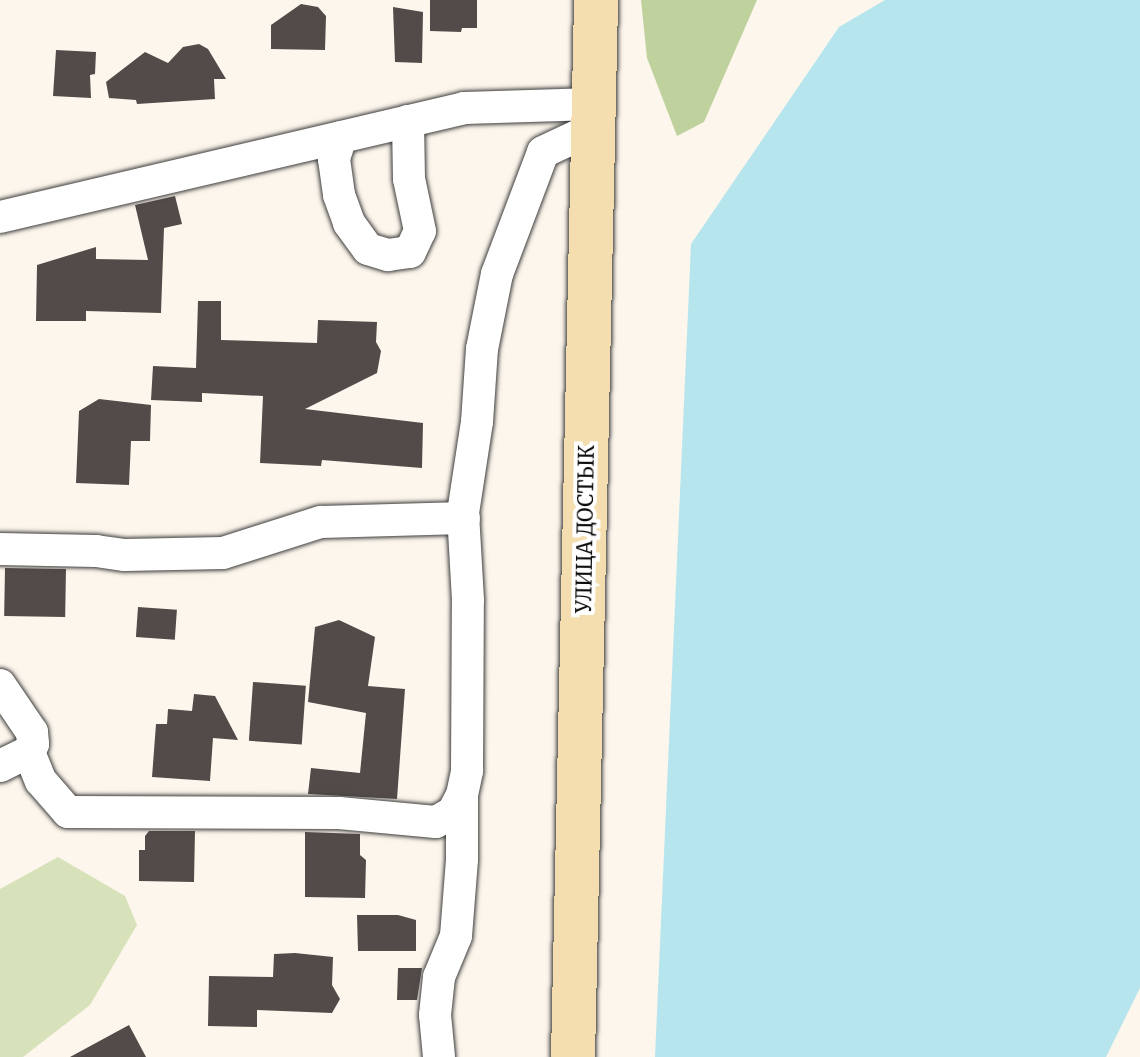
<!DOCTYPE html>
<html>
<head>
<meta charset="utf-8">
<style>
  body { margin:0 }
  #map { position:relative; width:1140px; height:1057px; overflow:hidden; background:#fdf6ec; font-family:Merriweather,serif }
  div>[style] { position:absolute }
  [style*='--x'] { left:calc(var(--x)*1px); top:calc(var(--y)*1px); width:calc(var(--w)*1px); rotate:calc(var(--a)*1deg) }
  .green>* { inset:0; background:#d8e2ba }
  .forest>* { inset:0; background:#bfd19c }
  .water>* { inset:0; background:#b7e5ee }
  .building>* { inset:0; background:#524b49; transform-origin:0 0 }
  .roads { filter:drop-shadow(0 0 2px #3e3e3e) drop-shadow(0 0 2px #3e3e3e) }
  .minor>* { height:32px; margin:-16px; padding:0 16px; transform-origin:16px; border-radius:16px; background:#fff }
  .secondary>* { height:44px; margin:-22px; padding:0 22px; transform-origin:22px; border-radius:22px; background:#f4deaf }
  span { translate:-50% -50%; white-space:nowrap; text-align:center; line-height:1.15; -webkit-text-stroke:8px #fff; paint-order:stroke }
  .street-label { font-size:20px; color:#0b0b0b }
</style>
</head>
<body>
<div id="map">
  <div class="green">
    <i style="clip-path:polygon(58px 857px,125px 896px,137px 925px,90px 1005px,23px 1057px,0 1057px,0 889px)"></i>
  </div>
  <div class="forest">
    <i style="clip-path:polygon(641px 0,757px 0,704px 122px,677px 136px,647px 58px)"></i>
  </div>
  <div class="water">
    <i style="clip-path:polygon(885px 0,1140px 0,1140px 988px,1106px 1057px,655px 1057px,691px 244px,839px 27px)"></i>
  </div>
  <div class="building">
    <i style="clip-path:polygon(430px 0,477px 0,477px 28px,462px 28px,461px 32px,430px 31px)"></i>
    <i style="clip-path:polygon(301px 4px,318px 7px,326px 16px,325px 50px,271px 49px,271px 25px)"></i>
    <i style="clip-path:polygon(393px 7px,423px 12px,422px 63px,395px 62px)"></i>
    <i style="clip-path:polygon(199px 44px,208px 49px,226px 79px,214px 79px,215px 99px,137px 104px,136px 100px,109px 98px,106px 82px,145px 52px,168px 63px,183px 47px)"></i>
    <i style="clip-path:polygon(56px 50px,96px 52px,95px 74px,90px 75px,91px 98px,53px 96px)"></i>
    <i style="clip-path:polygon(175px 196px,182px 224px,164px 228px,161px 313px,86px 311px,86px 321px,36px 321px,37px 265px,96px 247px,96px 259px,148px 260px,135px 205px)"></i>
    <i style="clip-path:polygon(198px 301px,221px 301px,221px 340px,317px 343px,318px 320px,377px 322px,376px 342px,381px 351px,377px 373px,305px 409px,423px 423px,422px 468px,322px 460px,321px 466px,260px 463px,263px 396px,202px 393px,202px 402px,151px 400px,153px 366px,196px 368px)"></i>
    <i style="clip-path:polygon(99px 399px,151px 405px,150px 441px,131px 441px,129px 485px,76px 483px,79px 411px)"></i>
    <i style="left:5px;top:568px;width:61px;height:48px;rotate:1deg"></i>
    <i style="left:138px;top:607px;width:39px;height:30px;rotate:4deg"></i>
    <i style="clip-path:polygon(339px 620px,375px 637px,368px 686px,405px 689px,397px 799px,308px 794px,311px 768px,360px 773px,366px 713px,308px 702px,315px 627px)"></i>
    <i style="left:253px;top:682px;width:53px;height:59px;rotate:4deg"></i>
    <i style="clip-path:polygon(194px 694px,215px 696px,238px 740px,213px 738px,210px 781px,152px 777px,156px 724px,167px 724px,168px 709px,192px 711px)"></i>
    <i style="clip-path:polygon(149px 831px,195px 831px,194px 882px,139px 881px,139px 850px,145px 850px,145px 836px)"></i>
    <i style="clip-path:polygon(305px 832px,360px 834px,360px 855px,366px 860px,365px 898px,305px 897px)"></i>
    <i style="clip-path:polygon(357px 915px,398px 915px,416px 920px,416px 951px,358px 951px)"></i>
    <i style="clip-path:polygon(295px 953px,333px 957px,332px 985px,340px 999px,332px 1013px,257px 1010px,257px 1027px,208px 1026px,209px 976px,273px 977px,274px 954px)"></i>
    <i style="clip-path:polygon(398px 968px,422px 968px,417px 1000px,397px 1000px)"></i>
    <i style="clip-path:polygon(129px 1025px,146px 1057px,70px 1057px)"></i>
  </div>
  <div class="roads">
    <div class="minor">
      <i style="--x:341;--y:137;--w:23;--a:108"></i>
      <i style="--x:334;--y:159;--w:36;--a:82"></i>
      <i style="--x:339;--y:195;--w:30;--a:70"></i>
      <i style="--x:349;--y:223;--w:32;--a:54"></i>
      <i style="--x:368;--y:249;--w:21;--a:17"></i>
      <i style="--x:388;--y:255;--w:22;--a:-8"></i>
      <i style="--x:410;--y:252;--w:23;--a:-65"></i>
      <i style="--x:420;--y:231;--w:53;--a:-101.9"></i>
      <i style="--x:409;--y:179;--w:58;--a:-91"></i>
      <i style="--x:0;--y:217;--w:477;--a:-13.2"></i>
      <i style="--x:464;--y:108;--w:130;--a:-1.8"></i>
      <i style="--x:0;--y:549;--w:96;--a:1.2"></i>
      <i style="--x:96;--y:551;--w:29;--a:8"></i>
      <i style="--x:125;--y:555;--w:98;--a:-1.2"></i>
      <i style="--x:223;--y:553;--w:103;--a:-17.6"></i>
      <i style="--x:321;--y:522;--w:143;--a:-1.6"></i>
      <i style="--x:0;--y:685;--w:57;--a:55.8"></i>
      <i style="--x:32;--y:732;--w:12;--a:85"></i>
      <i style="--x:33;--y:744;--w:9;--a:117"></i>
      <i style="--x:29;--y:752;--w:31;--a:68"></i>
      <i style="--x:41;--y:781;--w:41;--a:48.9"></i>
      <i style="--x:68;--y:812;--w:271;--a:0.2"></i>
      <i style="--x:339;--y:813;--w:97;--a:5.3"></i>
      <i style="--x:436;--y:822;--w:20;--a:-30"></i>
      <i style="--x:453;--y:812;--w:19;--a:-62"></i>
      <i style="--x:462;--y:795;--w:25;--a:-78"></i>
      <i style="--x:467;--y:771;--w:171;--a:-89.7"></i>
      <i style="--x:468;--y:600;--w:87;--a:-93.3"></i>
      <i style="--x:463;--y:513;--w:92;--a:-81.3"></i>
      <i style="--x:477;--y:422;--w:73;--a:-86.1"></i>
      <i style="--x:482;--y:349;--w:76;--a:-78.7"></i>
      <i style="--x:497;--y:274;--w:130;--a:-69.3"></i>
      <i style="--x:543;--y:152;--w:56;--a:-25.2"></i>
      <i style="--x:0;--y:766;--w:32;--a:-26"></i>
      <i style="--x:439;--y:1057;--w:42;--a:-95.4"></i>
      <i style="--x:435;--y:1015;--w:38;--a:-84"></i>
      <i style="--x:439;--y:977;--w:44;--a:-67.5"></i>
      <i style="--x:456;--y:936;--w:77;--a:-85.5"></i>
      <i style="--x:462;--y:859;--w:64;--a:-90"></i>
    </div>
    <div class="secondary">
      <i style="--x:573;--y:1057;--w:1057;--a:-88.75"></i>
    </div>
  </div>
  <div class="street-label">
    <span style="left:585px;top:529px;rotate:-89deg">УЛИЦА ДОСТЫК</span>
  </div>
</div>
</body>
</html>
